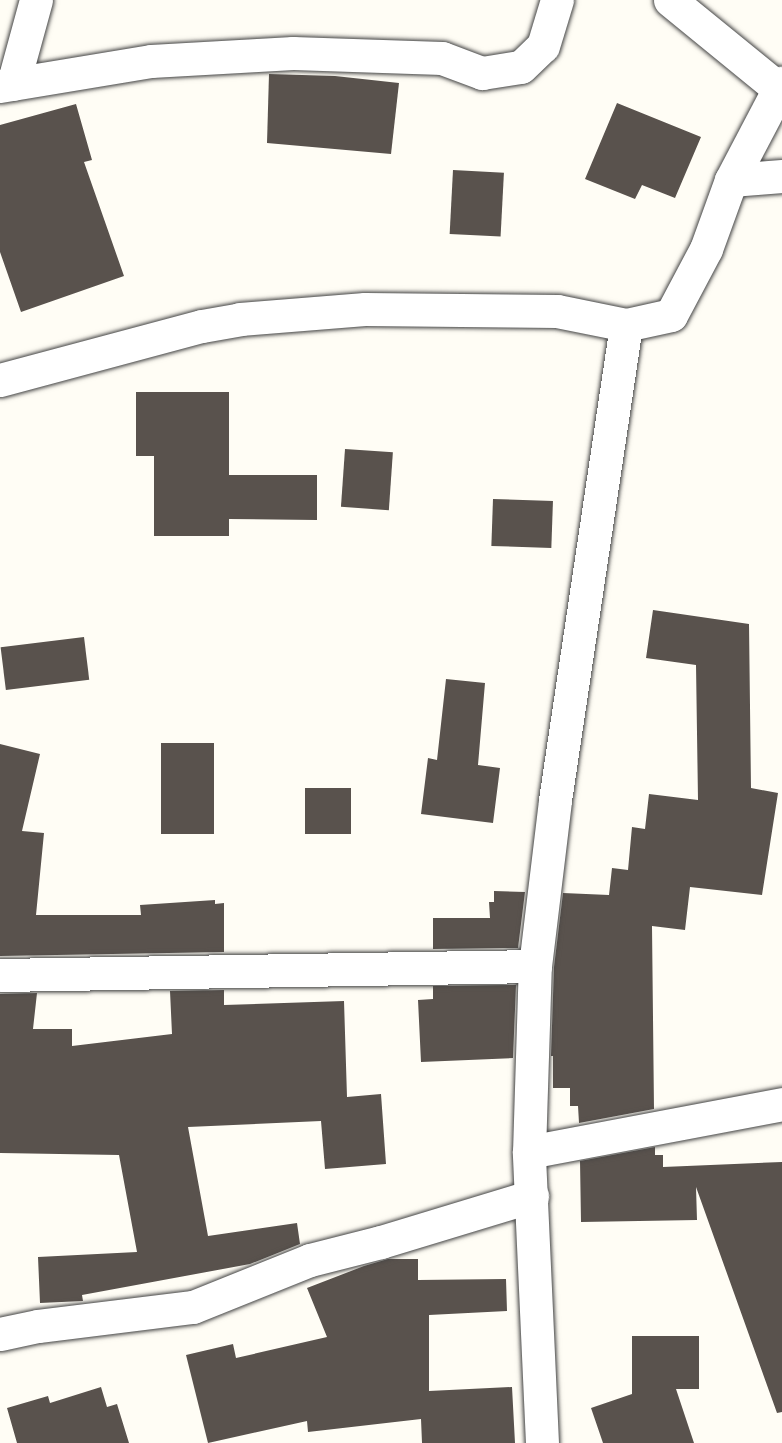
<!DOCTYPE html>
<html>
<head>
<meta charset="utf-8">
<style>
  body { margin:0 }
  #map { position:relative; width:782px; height:1443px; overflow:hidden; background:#fffdf5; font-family:Georgia,serif }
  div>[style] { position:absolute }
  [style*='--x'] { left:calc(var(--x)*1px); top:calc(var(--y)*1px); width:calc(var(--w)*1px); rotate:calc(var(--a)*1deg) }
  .building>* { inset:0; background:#59524d; transform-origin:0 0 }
  .roads { filter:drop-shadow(0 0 2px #444) drop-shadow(0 0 2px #444) }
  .minor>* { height:33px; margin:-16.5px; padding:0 16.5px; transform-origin:16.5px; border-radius:16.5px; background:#fff }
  span { translate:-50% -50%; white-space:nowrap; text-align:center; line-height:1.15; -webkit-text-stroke:6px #fff; paint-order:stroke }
</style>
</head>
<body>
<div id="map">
  <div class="building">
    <i style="clip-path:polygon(269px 74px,335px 76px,399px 83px,391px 154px,267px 143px)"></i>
    <i style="clip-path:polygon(617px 103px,701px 137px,675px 198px,642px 185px,635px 199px,585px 179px)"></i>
    <i style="clip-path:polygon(76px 104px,92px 160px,84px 162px,124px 276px,21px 312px,0 252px,0 125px)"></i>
    <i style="left:453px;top:170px;width:51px;height:64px;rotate:3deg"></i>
    <i style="clip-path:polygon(136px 392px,229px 392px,229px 475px,317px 475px,317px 520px,229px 519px,229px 536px,154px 536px,154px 456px,136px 456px)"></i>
    <i style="left:345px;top:449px;width:48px;height:58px;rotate:4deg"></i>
    <i style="left:493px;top:499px;width:60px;height:47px;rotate:2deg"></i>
    <i style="clip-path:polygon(653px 610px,749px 624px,751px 788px,778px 793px,762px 895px,690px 887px,685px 930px,652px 926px,654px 1109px,579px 1123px,578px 1106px,570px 1106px,570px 1088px,553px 1088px,553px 1056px,551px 1056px,554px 967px,563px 893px,609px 895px,612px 868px,628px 870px,632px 827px,645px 829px,649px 794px,698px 800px,696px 665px,646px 658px)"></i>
    <i style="left:84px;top:637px;width:43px;height:84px;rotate:83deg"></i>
    <i style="clip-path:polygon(446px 679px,485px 683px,478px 765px,500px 768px,493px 823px,421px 814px,428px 758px,437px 760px)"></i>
    <i style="left:161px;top:743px;width:53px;height:91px"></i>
    <i style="clip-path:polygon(0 744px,40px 754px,22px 831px,44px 833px,36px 915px,141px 915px,140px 905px,215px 900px,215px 904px,224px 903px,224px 952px,0 956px)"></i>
    <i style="left:305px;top:788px;width:46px;height:46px"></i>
    <i style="clip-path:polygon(494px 891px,525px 892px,518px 948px,433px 949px,433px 918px,490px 918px,489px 902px,494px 902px)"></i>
    <i style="clip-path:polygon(516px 985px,513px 1058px,421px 1062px,418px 1000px,433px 999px,433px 986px)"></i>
    <i style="clip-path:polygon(224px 990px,224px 1005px,344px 1001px,347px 1097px,381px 1094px,386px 1164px,325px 1169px,321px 1121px,188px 1127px,208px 1236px,297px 1223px,300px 1244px,250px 1264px,82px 1295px,83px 1301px,40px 1303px,38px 1257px,137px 1252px,119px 1155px,0 1153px,0 994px,37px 993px,33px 1029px,72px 1029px,72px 1046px,172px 1034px,170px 991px)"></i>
    <i style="clip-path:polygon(655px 1147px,655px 1155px,663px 1155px,663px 1167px,782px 1162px,782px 1412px,777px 1413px,696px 1187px,697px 1220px,581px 1222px,580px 1161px)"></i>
    <i style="clip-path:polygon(388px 1259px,418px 1259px,418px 1280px,506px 1279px,507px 1311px,429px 1315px,429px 1391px,512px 1387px,515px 1443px,422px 1443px,421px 1419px,308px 1432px,307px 1421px,208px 1443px,186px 1355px,233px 1344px,236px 1358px,327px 1337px,307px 1288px,364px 1266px)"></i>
    <i style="clip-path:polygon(632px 1336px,699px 1336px,699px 1389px,676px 1389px,694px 1443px,603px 1443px,591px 1408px,632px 1394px)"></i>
    <i style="clip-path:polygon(101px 1387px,107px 1407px,117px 1404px,129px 1443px,17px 1443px,7px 1408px,48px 1396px,50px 1403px)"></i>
  </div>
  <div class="roads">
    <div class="minor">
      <i style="--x:670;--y:0;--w:139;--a:39.2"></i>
      <i style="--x:778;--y:88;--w:8;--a:60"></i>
      <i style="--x:13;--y:84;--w:87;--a:-74.7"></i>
      <i style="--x:0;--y:86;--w:153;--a:-9.4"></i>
      <i style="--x:151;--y:61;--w:142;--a:-3.2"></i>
      <i style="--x:293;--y:53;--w:149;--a:1.9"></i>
      <i style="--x:442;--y:58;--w:43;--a:20.6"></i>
      <i style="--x:482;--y:73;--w:39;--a:-9"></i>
      <i style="--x:521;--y:67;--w:30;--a:-44"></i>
      <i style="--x:543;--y:46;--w:48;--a:-73.1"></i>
      <i style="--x:731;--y:180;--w:51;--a:-4.5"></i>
      <i style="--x:0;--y:380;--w:209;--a:-15"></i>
      <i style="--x:202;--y:326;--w:39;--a:-10"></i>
      <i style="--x:240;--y:319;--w:125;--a:-4.6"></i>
      <i style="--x:365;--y:309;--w:192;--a:0.6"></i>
      <i style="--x:557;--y:311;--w:70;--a:11.5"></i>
      <i style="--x:626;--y:325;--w:46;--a:-12.5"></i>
      <i style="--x:671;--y:315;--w:75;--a:-62.1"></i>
      <i style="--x:706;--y:249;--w:73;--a:-70.1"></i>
      <i style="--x:731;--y:180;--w:110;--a:-62.3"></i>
      <i style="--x:0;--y:975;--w:535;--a:-0.96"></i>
      <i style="--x:529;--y:1152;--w:258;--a:-10.7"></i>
      <i style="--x:0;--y:1334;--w:39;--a:-12"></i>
      <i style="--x:38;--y:1326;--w:156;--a:-7"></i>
      <i style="--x:193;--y:1307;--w:126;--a:-21.9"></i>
      <i style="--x:310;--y:1260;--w:73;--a:-14.2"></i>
      <i style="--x:381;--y:1242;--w:158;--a:-16.9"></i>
      <i style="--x:542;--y:1443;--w:291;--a:-92.6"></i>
      <i style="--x:529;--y:1152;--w:186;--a:-88.2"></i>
      <i style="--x:535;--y:966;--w:167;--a:-83.1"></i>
      <i style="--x:555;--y:800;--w:480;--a:-81.5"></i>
    </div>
  </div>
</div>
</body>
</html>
